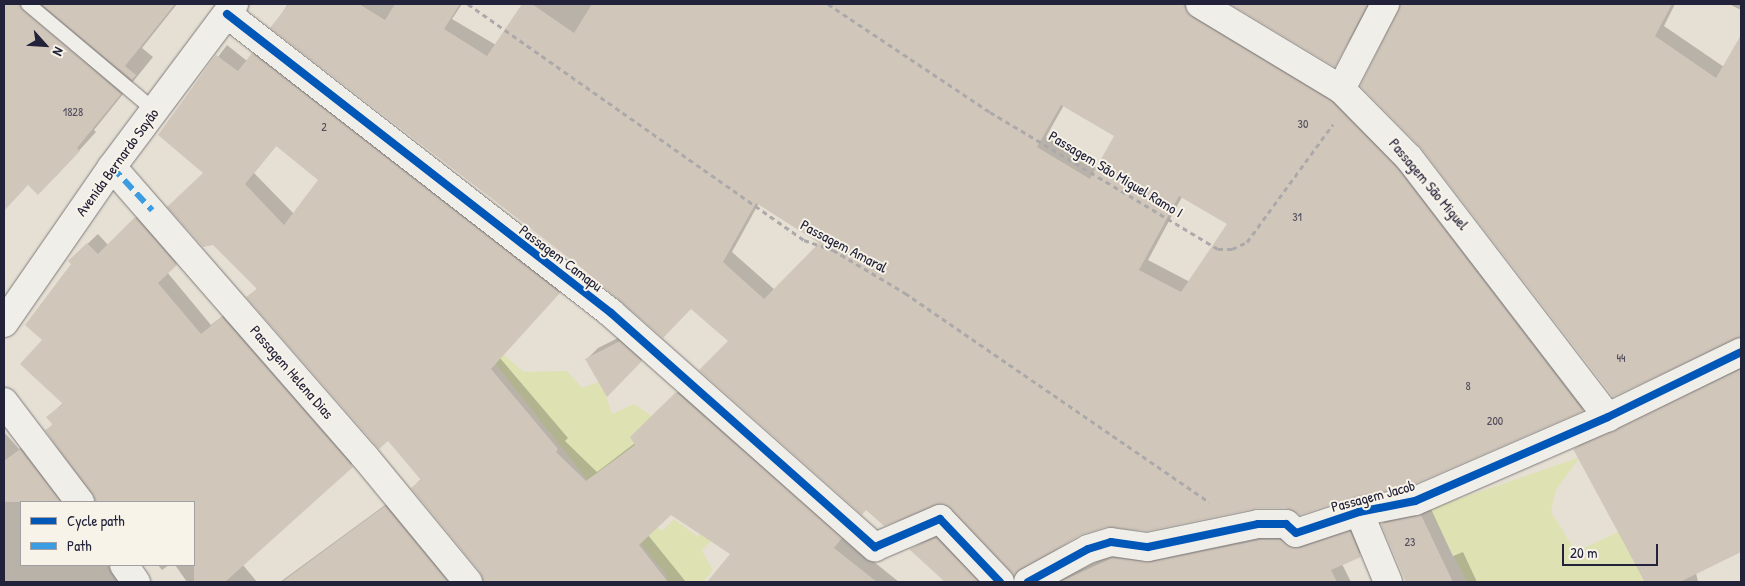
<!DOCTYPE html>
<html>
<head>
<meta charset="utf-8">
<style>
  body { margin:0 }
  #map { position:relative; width:1745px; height:586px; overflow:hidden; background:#e6dfd4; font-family:"Patrick Hand",sans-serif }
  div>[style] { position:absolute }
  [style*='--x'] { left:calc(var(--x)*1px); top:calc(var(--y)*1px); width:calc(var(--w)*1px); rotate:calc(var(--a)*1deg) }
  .green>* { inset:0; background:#dee2b3 }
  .shadow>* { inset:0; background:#0003 }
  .building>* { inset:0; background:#d1c6ba }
  .path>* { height:3px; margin-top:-1.5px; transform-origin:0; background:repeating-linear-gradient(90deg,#aba9aa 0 5px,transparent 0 9px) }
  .roads { filter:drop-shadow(0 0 1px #7f7b7b) drop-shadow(0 0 1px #7f7b7b) }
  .lane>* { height:14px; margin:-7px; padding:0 7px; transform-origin:7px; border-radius:7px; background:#f0eee9 }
  .street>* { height:28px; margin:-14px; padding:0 14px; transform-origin:14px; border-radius:14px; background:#f0eee9 }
  .secondary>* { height:28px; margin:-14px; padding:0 14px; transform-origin:14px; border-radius:14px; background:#f0eee9 }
  .quiet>* { height:6px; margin-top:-3px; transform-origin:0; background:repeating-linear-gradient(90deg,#3c9ce2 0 12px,transparent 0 18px) }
  .cycleway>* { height:8px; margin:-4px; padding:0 4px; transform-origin:4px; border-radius:4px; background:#0057b8 }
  span { translate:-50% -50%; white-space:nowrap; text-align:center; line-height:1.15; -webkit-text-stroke:4px #f7f3e8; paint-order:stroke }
  .number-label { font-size:12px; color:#4e4b5b }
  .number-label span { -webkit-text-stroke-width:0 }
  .street-label { font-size:15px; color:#22223b }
  .frame { position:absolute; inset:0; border:5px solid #22223b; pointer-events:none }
  .legend { position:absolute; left:20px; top:501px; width:175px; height:65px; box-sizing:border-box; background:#f7f3e8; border:1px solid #a29fa3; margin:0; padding:6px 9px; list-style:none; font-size:15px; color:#22223b }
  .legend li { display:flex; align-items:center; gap:10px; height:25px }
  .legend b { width:25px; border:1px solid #a29fa3 }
  .north { position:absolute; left:20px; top:20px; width:50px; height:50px; -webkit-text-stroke:4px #f7f3e8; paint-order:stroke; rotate:116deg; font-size:14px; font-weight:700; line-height:20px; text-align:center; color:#22223b }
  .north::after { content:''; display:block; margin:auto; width:18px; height:22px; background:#22223b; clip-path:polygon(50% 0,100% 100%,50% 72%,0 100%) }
  .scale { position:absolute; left:1562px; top:544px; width:96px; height:22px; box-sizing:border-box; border:2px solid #22223b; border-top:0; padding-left:6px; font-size:15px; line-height:18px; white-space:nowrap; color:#22223b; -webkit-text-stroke:4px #f7f3e8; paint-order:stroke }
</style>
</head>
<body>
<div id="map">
  <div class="green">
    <i style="clip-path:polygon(496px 348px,524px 372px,567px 371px,582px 388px,601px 381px,612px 414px,634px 404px,664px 424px,589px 482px,491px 358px)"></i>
    <i style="clip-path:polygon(1580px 457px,1556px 490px,1551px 512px,1576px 552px,1622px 530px,1644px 582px,1467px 582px,1430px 509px)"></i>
    <i style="clip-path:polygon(709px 513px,719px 532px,702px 551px,713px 570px,703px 582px,663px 582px,668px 577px,629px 529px,646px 515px,662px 531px,674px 519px,698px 537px)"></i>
  </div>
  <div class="shadow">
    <i style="clip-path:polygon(4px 4px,177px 4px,142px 48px,153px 57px,94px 130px,96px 132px,56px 176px,28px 184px,4px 209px)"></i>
    <i style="clip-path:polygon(evenodd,288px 4px,462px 4px,452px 19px,496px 45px,523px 4px,1199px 4px,1341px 92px,1592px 400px,1583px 410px,1410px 485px,1286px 507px,944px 502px,691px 308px,583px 267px,272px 28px,288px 4px,1064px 105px,1116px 136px,1098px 168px,1046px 137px,1064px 105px,288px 4px,1182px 197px,1229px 224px,1190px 282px,1148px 260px,1182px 197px,288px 4px,759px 203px,821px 243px,775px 290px,732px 252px,759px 203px)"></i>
    <i style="clip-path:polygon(1232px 4px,1371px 4px,1335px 65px)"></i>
    <i style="clip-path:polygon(1400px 4px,1675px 4px,1664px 26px,1724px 67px,1741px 37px,1741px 335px,1734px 337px,1400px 11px)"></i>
    <i style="clip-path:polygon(1741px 4px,1741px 10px,1731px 5px,1731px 4px)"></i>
    <i style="clip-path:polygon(evenodd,263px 44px,569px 282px,500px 358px,568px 438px,565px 441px,597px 472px,635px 443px,632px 437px,687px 383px,843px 537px,899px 582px,708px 582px,732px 554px,671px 514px,648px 535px,686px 582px,483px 582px,481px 572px,412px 488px,421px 479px,389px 439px,248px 297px,258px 288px,205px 172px,159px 135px,227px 45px,247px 61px,263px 44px,277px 145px,320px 179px,294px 214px,254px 173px,277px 145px)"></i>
    <i style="clip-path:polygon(146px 208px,186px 254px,167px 272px,211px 325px,233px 308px,362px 455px,243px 565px,257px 582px,187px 582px,175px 565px,194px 565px,194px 502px,95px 502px,94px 492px,47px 431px,53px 424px,48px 417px,63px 403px,44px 340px,80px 251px,98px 234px,108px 245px)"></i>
    <i style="clip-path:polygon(632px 331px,652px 349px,619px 384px,587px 359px,598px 348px)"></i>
    <i style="clip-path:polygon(1741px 365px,1741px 550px,1696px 573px,1698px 582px,1645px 582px,1575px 449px,1585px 440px)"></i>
    <i style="clip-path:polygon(4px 432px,19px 449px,31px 440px,79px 502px,21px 502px,21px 565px,113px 565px,126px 582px,4px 582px)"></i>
    <i style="clip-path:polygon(396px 497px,467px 582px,280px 582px)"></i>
    <i style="clip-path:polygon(1430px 507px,1453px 556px,1463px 552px,1477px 582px,1407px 582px,1382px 524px,1391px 515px)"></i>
    <i style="clip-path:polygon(1360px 523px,1370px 547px,1342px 564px,1351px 582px,1055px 582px,1123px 549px)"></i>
    <i style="clip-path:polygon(946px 529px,997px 582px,947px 582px,911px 549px)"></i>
    <i style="clip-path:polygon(158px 565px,169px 565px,162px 570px)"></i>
  </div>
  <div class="building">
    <i style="clip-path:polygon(4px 4px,19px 4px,121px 94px,77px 148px,80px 151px,38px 195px,28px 185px,4px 211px)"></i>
    <i style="clip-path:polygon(41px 4px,175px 4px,125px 66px,136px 75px,132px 80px)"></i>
    <i style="clip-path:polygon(evenodd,289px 4px,359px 4px,385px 20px,395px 4px,460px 4px,444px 29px,487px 56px,522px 4px,532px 4px,574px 33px,592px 4px,1184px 4px,1192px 17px,1331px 101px,1397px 168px,1583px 411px,1410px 486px,1354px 497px,1300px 515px,1286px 508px,1258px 508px,1147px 531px,1106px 527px,1080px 535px,1014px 576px,944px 504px,884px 526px,866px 510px,862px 515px,699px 370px,728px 341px,691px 309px,663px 338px,582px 268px,270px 28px,289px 4px,1061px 105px,1114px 136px,1090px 179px,1037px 147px,1061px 105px,289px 4px,1179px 196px,1227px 224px,1181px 292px,1139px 270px,1179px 196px,289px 4px,756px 203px,819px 243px,764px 299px,723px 262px,756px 203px)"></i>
    <i style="clip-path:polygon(1230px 4px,1368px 4px,1335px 67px)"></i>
    <i style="clip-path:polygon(1401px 4px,1672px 4px,1655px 36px,1716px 78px,1741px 35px,1741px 337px,1613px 397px,1421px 148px,1360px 86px)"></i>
    <i style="clip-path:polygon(evenodd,252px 53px,560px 293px,491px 369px,558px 449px,556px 452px,586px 481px,635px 445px,630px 437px,676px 392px,842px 538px,834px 548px,877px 582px,707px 582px,730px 554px,671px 515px,639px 545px,668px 582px,483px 582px,480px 572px,411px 488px,421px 480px,388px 441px,379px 449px,246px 297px,257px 289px,213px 245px,203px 247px,167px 207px,203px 173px,158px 135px,216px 55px,238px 71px,252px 53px,276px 146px,318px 180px,284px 225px,245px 184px,276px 146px)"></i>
    <i style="clip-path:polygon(135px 217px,177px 265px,158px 283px,201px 334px,222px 317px,353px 467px,225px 582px,194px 582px,194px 502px,95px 502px,45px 430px,53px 425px,46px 417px,63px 404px,20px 364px,42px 340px,25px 325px,71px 264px,68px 261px,87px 243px,98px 254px)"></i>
    <i style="clip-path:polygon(620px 341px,642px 361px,607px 397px,585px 359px)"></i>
    <i style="clip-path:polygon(1741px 369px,1741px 552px,1680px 582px,1645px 582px,1573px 449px)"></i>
    <i style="clip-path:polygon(20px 449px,61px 502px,4px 502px,4px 461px)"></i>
    <i style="clip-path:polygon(385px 506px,448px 582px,282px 582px)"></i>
    <i style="clip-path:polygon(1421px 515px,1453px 582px,1406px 582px,1381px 524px)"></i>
    <i style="clip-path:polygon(1350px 531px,1361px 557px,1331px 570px,1337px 582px,1060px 582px,1112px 558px,1151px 562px,1260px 540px,1280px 540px,1300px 548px)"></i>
    <i style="clip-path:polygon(936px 538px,979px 582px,945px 582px,909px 549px)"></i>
  </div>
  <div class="path">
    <i style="--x:468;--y:4;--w:411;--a:35.1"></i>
    <i style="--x:804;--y:240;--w:31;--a:19"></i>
    <i style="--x:833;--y:250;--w:84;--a:30.8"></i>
    <i style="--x:905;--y:293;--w:369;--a:34.5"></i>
    <i style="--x:828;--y:4;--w:195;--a:33.7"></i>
    <i style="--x:990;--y:112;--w:266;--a:31"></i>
    <i style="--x:1218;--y:249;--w:14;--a:0"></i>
    <i style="--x:1232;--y:249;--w:17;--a:-25"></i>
    <i style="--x:1247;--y:242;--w:146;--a:-53.9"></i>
  </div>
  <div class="roads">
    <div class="lane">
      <i style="--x:28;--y:4;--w:166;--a:40.1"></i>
    </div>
    <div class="street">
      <i style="--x:1200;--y:4;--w:165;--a:31.1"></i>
      <i style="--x:1341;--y:89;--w:97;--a:45.4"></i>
      <i style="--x:1409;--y:158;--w:327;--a:52.5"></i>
      <i style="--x:227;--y:14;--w:487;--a:37.9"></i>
      <i style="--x:611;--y:313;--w:353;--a:41.6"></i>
      <i style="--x:875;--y:547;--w:71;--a:-23.3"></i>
      <i style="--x:940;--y:519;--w:87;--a:46.4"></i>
      <i style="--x:1341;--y:89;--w:96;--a:-62.6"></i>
      <i style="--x:112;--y:167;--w:385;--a:48.9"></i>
      <i style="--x:365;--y:457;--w:162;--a:50.5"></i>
      <i style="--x:4;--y:402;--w:126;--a:52.8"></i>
      <i style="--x:1359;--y:512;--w:76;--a:67.5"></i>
      <i style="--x:124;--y:565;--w:21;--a:55"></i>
      <i style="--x:1028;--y:582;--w:68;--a:-28.8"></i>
      <i style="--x:1088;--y:549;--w:24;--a:-17"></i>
      <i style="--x:1111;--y:542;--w:37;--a:8"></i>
      <i style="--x:1148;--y:547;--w:112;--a:-11.8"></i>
      <i style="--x:1258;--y:524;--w:28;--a:0"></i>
      <i style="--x:1286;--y:524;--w:13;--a:42"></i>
      <i style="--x:1296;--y:533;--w:66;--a:-18.4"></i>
      <i style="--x:1359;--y:512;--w:57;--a:-11.1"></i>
      <i style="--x:1415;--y:501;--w:210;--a:-23.5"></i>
      <i style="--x:1608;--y:417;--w:148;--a:-26"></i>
    </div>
    <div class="secondary">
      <i style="--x:4;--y:323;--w:190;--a:-55.3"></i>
      <i style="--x:112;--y:167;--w:204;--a:-53.2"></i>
    </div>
  </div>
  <div class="quiet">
    <i style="--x:112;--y:167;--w:59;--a:47.1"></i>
  </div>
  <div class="cycleway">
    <i style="--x:227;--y:14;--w:487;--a:37.9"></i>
    <i style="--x:611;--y:313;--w:353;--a:41.6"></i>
    <i style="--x:875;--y:547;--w:71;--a:-23.3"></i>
    <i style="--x:940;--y:519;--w:87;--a:46.4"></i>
    <i style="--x:1028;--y:582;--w:68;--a:-28.8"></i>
    <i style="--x:1088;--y:549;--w:24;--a:-17"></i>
    <i style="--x:1111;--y:542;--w:37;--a:8"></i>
    <i style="--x:1148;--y:547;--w:112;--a:-11.8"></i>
    <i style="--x:1258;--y:524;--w:28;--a:0"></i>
    <i style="--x:1286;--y:524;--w:13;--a:42"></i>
    <i style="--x:1296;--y:533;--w:66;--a:-18.4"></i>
    <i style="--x:1359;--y:512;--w:57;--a:-11.1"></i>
    <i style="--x:1415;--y:501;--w:210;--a:-23.5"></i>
    <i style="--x:1608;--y:417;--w:148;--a:-26"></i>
  </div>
  <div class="number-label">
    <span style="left:73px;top:112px">1828</span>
    <span style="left:1303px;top:124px">30</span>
    <span style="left:324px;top:127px">2</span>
    <span style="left:1297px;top:217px">31</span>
    <span style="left:1621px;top:358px">44</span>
    <span style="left:1468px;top:386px">8</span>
    <span style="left:1495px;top:421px">200</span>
    <span style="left:1410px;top:542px">23</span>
  </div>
  <div class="street-label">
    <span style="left:117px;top:162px;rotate:-54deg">Avenida Bernardo Sayão</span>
    <span style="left:1116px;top:174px;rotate:31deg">Passagem São Miguel Ramo I</span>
    <span style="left:1429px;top:184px;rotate:50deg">Passagem São Miguel</span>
    <span style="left:844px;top:246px;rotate:28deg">Passagem Amaral</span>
    <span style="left:561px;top:258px;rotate:37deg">Passagem Camapu</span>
    <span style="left:292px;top:372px;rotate:49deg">Passagem Helena Dias</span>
    <span style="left:1373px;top:496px;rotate:-15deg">Passagem Jacob</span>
  </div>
  <div class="frame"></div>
  <ul class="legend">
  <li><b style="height:6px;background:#0057b8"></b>Cycle path</li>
  <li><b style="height:6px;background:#3c9ce2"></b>Path</li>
  </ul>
  <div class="north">N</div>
  <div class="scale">20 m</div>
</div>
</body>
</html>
